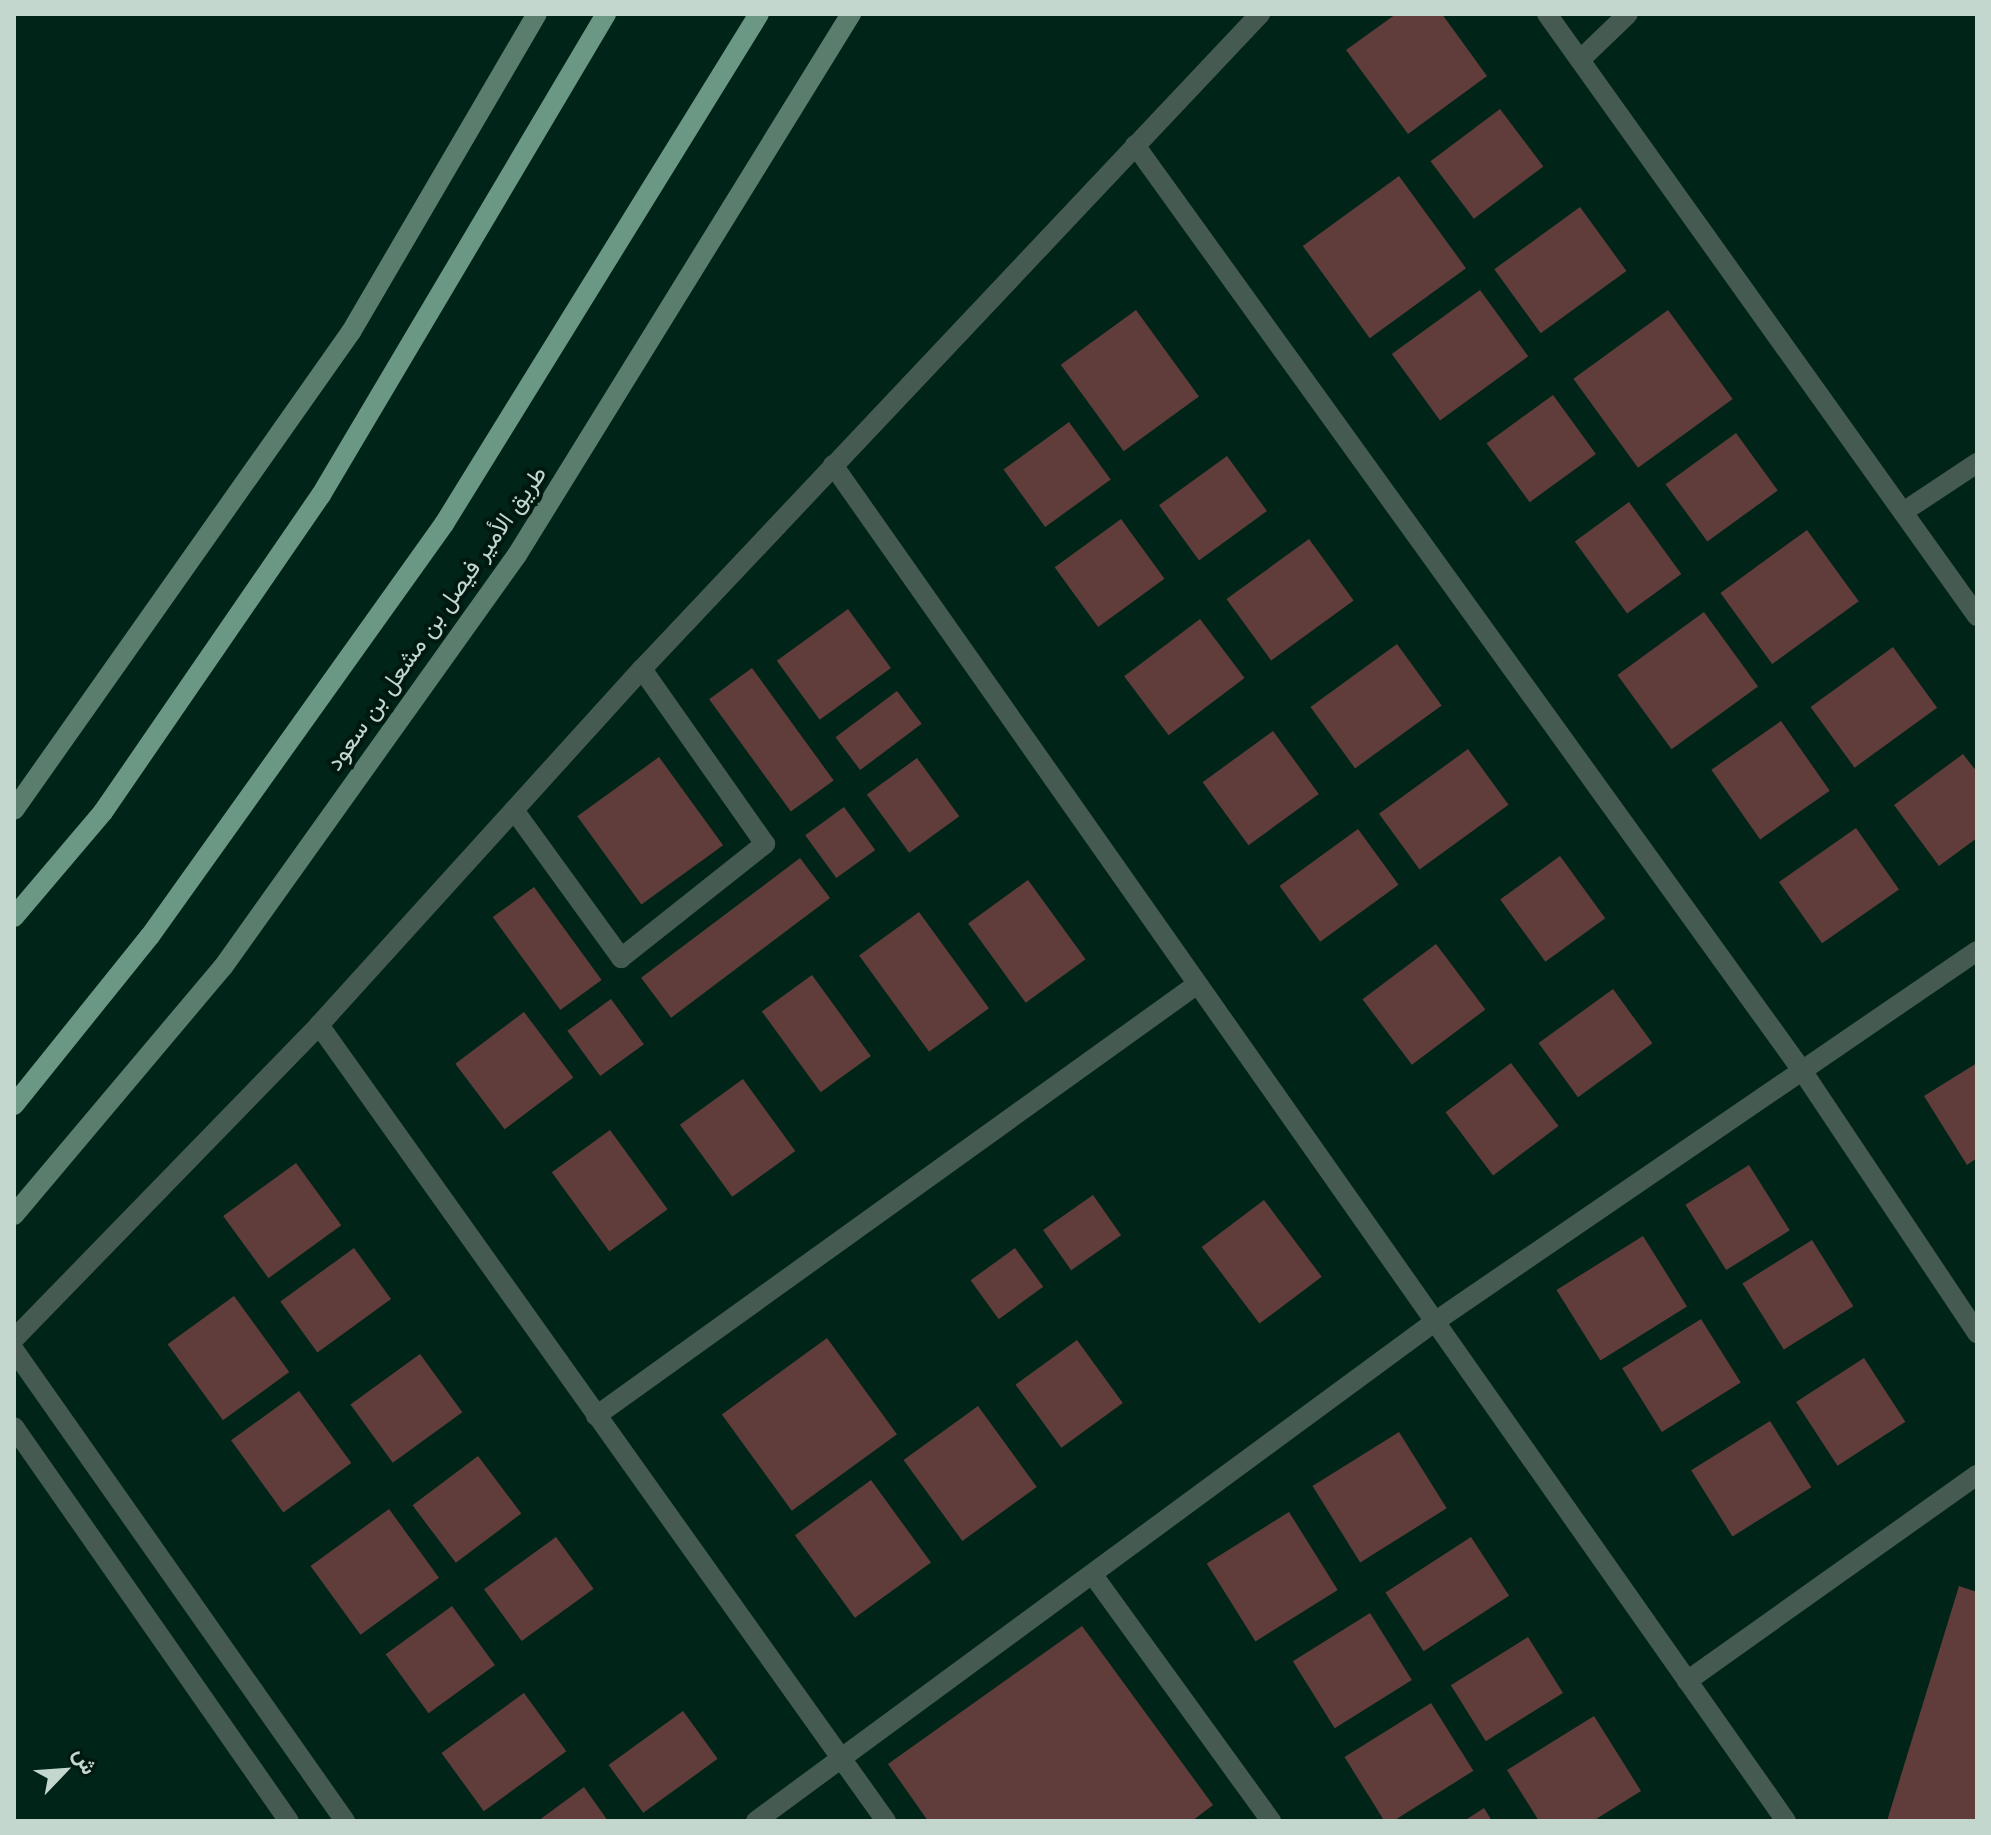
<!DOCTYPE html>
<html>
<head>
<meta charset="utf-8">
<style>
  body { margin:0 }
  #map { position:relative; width:1991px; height:1835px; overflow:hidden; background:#002418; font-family:Inter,Vazirmatn,sans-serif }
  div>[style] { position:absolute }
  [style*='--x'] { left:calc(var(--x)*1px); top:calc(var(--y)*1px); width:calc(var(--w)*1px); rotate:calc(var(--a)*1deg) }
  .building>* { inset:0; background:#603d3a; transform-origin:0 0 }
  .minor>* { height:20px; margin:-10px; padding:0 10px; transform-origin:10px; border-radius:10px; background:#455a51 }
  .tertiary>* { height:20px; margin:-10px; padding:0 10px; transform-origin:10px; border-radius:10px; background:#455a51 }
  .secondary>* { height:20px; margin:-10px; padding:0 10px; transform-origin:10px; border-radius:10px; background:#5a7d6e }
  .primary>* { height:20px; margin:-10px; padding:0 10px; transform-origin:10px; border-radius:10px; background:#6b9885 }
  span { translate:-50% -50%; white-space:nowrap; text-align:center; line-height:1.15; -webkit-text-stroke:8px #001910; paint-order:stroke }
  .street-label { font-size:24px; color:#c3d7ce }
  .frame { position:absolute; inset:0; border:16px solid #c3d7ce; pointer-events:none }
  .north { position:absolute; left:24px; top:1731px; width:80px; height:80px; -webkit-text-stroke:6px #001910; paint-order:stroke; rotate:65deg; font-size:22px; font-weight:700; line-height:32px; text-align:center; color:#c3d7ce }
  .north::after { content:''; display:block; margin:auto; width:28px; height:36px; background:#c3d7ce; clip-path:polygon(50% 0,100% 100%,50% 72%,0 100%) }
</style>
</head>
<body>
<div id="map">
  <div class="building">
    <i style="clip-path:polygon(1396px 14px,1442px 14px,1487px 76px,1408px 134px,1346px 50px)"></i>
    <i style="left:1500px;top:109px;width:72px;height:87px;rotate:53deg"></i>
    <i style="left:1399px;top:176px;width:114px;height:119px;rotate:54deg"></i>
    <i style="left:1580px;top:207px;width:79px;height:106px;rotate:54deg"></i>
    <i style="left:1480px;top:290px;width:82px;height:109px;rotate:54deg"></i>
    <i style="left:1136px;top:310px;width:107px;height:93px;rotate:54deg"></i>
    <i style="left:1668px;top:310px;width:110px;height:117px;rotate:54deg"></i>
    <i style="left:1553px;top:395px;width:73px;height:82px;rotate:54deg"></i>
    <i style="left:1069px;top:422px;width:71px;height:81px;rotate:54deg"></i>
    <i style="left:1736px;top:433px;width:71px;height:87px;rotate:54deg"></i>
    <i style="left:1227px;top:456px;width:68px;height:84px;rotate:54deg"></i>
    <i style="left:1629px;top:502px;width:89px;height:67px;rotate:54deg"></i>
    <i style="left:1121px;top:519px;width:74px;height:82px;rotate:54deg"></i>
    <i style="left:1807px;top:530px;width:88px;height:107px;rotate:54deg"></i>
    <i style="left:1309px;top:539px;width:76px;height:102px;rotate:54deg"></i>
    <i style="left:848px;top:609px;width:73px;height:88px;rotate:54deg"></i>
    <i style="left:1704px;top:612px;width:92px;height:107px;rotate:54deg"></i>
    <i style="left:1200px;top:619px;width:74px;height:95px;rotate:53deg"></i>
    <i style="left:1397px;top:644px;width:76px;height:107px;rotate:54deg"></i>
    <i style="left:1893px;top:647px;width:75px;height:102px;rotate:54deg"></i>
    <i style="left:752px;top:668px;width:139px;height:53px;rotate:54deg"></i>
    <i style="left:897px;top:691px;width:41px;height:77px;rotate:53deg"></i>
    <i style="left:1781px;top:721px;width:85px;height:85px;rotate:55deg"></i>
    <i style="left:1273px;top:731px;width:78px;height:87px;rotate:54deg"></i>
    <i style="left:1468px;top:749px;width:69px;height:110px;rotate:54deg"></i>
    <i style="clip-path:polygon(1963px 754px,1977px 772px,1977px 838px,1939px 866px,1894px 805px)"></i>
    <i style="left:659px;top:757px;width:109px;height:101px;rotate:54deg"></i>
    <i style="left:917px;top:758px;width:72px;height:62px;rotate:54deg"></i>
    <i style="left:844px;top:807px;width:53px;height:48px;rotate:54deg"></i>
    <i style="left:1856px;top:828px;width:75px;height:94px;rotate:55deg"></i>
    <i style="left:1358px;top:829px;width:69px;height:97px;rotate:54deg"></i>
    <i style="left:1560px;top:856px;width:77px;height:74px;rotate:54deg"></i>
    <i style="left:800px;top:858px;width:50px;height:199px;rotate:53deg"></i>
    <i style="left:1028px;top:880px;width:98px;height:74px;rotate:54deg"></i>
    <i style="left:534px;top:887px;width:115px;height:51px;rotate:54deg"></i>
    <i style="left:919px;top:912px;width:119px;height:74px;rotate:54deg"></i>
    <i style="left:1436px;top:944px;width:82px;height:92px;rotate:53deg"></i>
    <i style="left:812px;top:975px;width:100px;height:62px;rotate:54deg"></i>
    <i style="left:1613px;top:989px;width:67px;height:92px;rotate:54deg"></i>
    <i style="left:611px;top:999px;width:56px;height:54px;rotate:54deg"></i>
    <i style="left:524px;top:1012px;width:82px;height:86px;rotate:53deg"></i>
    <i style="left:1511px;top:1063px;width:79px;height:82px;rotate:53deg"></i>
    <i style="clip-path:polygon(1977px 1063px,1977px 1158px,1967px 1165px,1924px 1096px)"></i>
    <i style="left:743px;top:1079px;width:89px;height:78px;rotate:54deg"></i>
    <i style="left:610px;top:1130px;width:98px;height:72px;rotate:54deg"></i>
    <i style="left:296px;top:1163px;width:77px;height:90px;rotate:54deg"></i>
    <i style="left:1749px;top:1165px;width:77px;height:75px;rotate:58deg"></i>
    <i style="left:1093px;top:1195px;width:49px;height:61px;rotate:55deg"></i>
    <i style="left:1264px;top:1200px;width:96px;height:78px;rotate:53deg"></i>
    <i style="left:1643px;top:1236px;width:83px;height:102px;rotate:58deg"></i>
    <i style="left:1812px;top:1240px;width:78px;height:82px;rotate:58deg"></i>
    <i style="left:354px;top:1248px;width:63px;height:91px;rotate:54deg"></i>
    <i style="left:1015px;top:1248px;width:48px;height:55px;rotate:54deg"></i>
    <i style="left:234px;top:1296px;width:94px;height:82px;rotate:54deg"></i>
    <i style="left:1701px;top:1319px;width:75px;height:93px;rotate:58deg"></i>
    <i style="left:827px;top:1338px;width:119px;height:130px;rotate:54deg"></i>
    <i style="left:1077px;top:1340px;width:78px;height:76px;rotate:54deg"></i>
    <i style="left:420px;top:1354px;width:72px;height:86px;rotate:54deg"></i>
    <i style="left:1864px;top:1358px;width:76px;height:81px;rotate:57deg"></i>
    <i style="left:299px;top:1391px;width:89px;height:84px;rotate:54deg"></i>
    <i style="left:978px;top:1406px;width:100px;height:92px;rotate:54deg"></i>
    <i style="left:1770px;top:1421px;width:78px;height:93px;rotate:58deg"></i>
    <i style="left:1399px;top:1432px;width:90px;height:102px;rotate:58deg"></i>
    <i style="left:478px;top:1456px;width:72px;height:82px;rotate:53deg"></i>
    <i style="left:871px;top:1480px;width:102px;height:94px;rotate:54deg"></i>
    <i style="left:389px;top:1509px;width:85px;height:97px;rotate:54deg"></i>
    <i style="left:1289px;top:1512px;width:92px;height:97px;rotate:58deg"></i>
    <i style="left:556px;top:1537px;width:64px;height:89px;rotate:54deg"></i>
    <i style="left:1471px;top:1537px;width:70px;height:102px;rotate:57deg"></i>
    <i style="clip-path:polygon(1959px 1586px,1977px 1592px,1977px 1821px,1887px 1821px)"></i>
    <i style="left:452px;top:1606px;width:73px;height:82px;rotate:54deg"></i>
    <i style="left:1370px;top:1613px;width:79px;height:91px;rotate:58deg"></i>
    <i style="clip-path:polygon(1082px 1626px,1213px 1805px,1192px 1821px,928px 1821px,888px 1764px)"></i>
    <i style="left:1528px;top:1637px;width:66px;height:91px;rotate:58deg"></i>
    <i style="left:524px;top:1693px;width:72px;height:102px;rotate:54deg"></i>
    <i style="left:1431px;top:1703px;width:80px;height:102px;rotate:58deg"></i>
    <i style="left:683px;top:1711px;width:59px;height:92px;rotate:54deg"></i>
    <i style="clip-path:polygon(1594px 1716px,1641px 1791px,1593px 1821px,1539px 1821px,1507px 1770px)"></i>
    <i style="clip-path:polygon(584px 1787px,608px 1821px,538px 1821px)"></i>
    <i style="clip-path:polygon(1484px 1808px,1492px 1821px,1464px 1821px)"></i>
  </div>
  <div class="minor">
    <i style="--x:1547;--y:14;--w:740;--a:54.46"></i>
    <i style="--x:1580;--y:60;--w:66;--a:-43.8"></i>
    <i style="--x:1135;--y:145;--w:1143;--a:54.22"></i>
    <i style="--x:1803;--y:1072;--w:314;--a:56.3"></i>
    <i style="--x:833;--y:465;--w:1657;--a:54.9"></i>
    <i style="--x:1903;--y:512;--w:89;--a:-33.5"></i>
    <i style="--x:514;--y:810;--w:183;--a:54.1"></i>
    <i style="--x:621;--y:958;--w:184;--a:-38.4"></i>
    <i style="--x:765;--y:844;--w:214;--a:-125.1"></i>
    <i style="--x:319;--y:1025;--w:977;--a:54.54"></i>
    <i style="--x:14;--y:1339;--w:438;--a:-45.8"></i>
    <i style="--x:319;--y:1025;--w:481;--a:-47.8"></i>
    <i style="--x:642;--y:669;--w:901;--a:-46.66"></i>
    <i style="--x:596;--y:1416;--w:739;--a:-35.69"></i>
    <i style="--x:1093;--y:1575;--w:304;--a:54.1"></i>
    <i style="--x:1687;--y:1681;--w:356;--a:-35.4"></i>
    <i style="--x:756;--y:1821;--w:840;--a:-36.34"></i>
    <i style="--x:1433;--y:1323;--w:659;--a:-34.37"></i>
  </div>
  <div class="tertiary">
    <i style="--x:14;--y:1350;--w:576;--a:54.9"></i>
    <i style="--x:14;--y:1427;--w:480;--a:55.1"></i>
  </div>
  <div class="secondary">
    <i style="--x:14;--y:810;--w:585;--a:-54.82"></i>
    <i style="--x:351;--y:332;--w:368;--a:-59.7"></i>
    <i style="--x:14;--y:1215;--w:324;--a:-49.9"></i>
    <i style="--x:223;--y:967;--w:506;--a:-54.49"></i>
    <i style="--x:517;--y:555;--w:636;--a:-58.31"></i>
  </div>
  <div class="primary">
    <i style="--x:14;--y:917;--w:138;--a:-49.7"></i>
    <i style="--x:103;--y:812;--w:385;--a:-55.5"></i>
    <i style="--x:321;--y:495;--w:559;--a:-59.35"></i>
    <i style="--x:14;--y:1105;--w:217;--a:-51.2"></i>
    <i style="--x:150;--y:936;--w:506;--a:-54.49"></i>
    <i style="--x:444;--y:524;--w:599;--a:-58.3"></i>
  </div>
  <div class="street-label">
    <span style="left:436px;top:618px;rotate:-55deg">طريق الأمير فيصل بن مشعل بن سعود</span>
  </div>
  <div class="frame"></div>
  <div class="north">ش</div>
</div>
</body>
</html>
